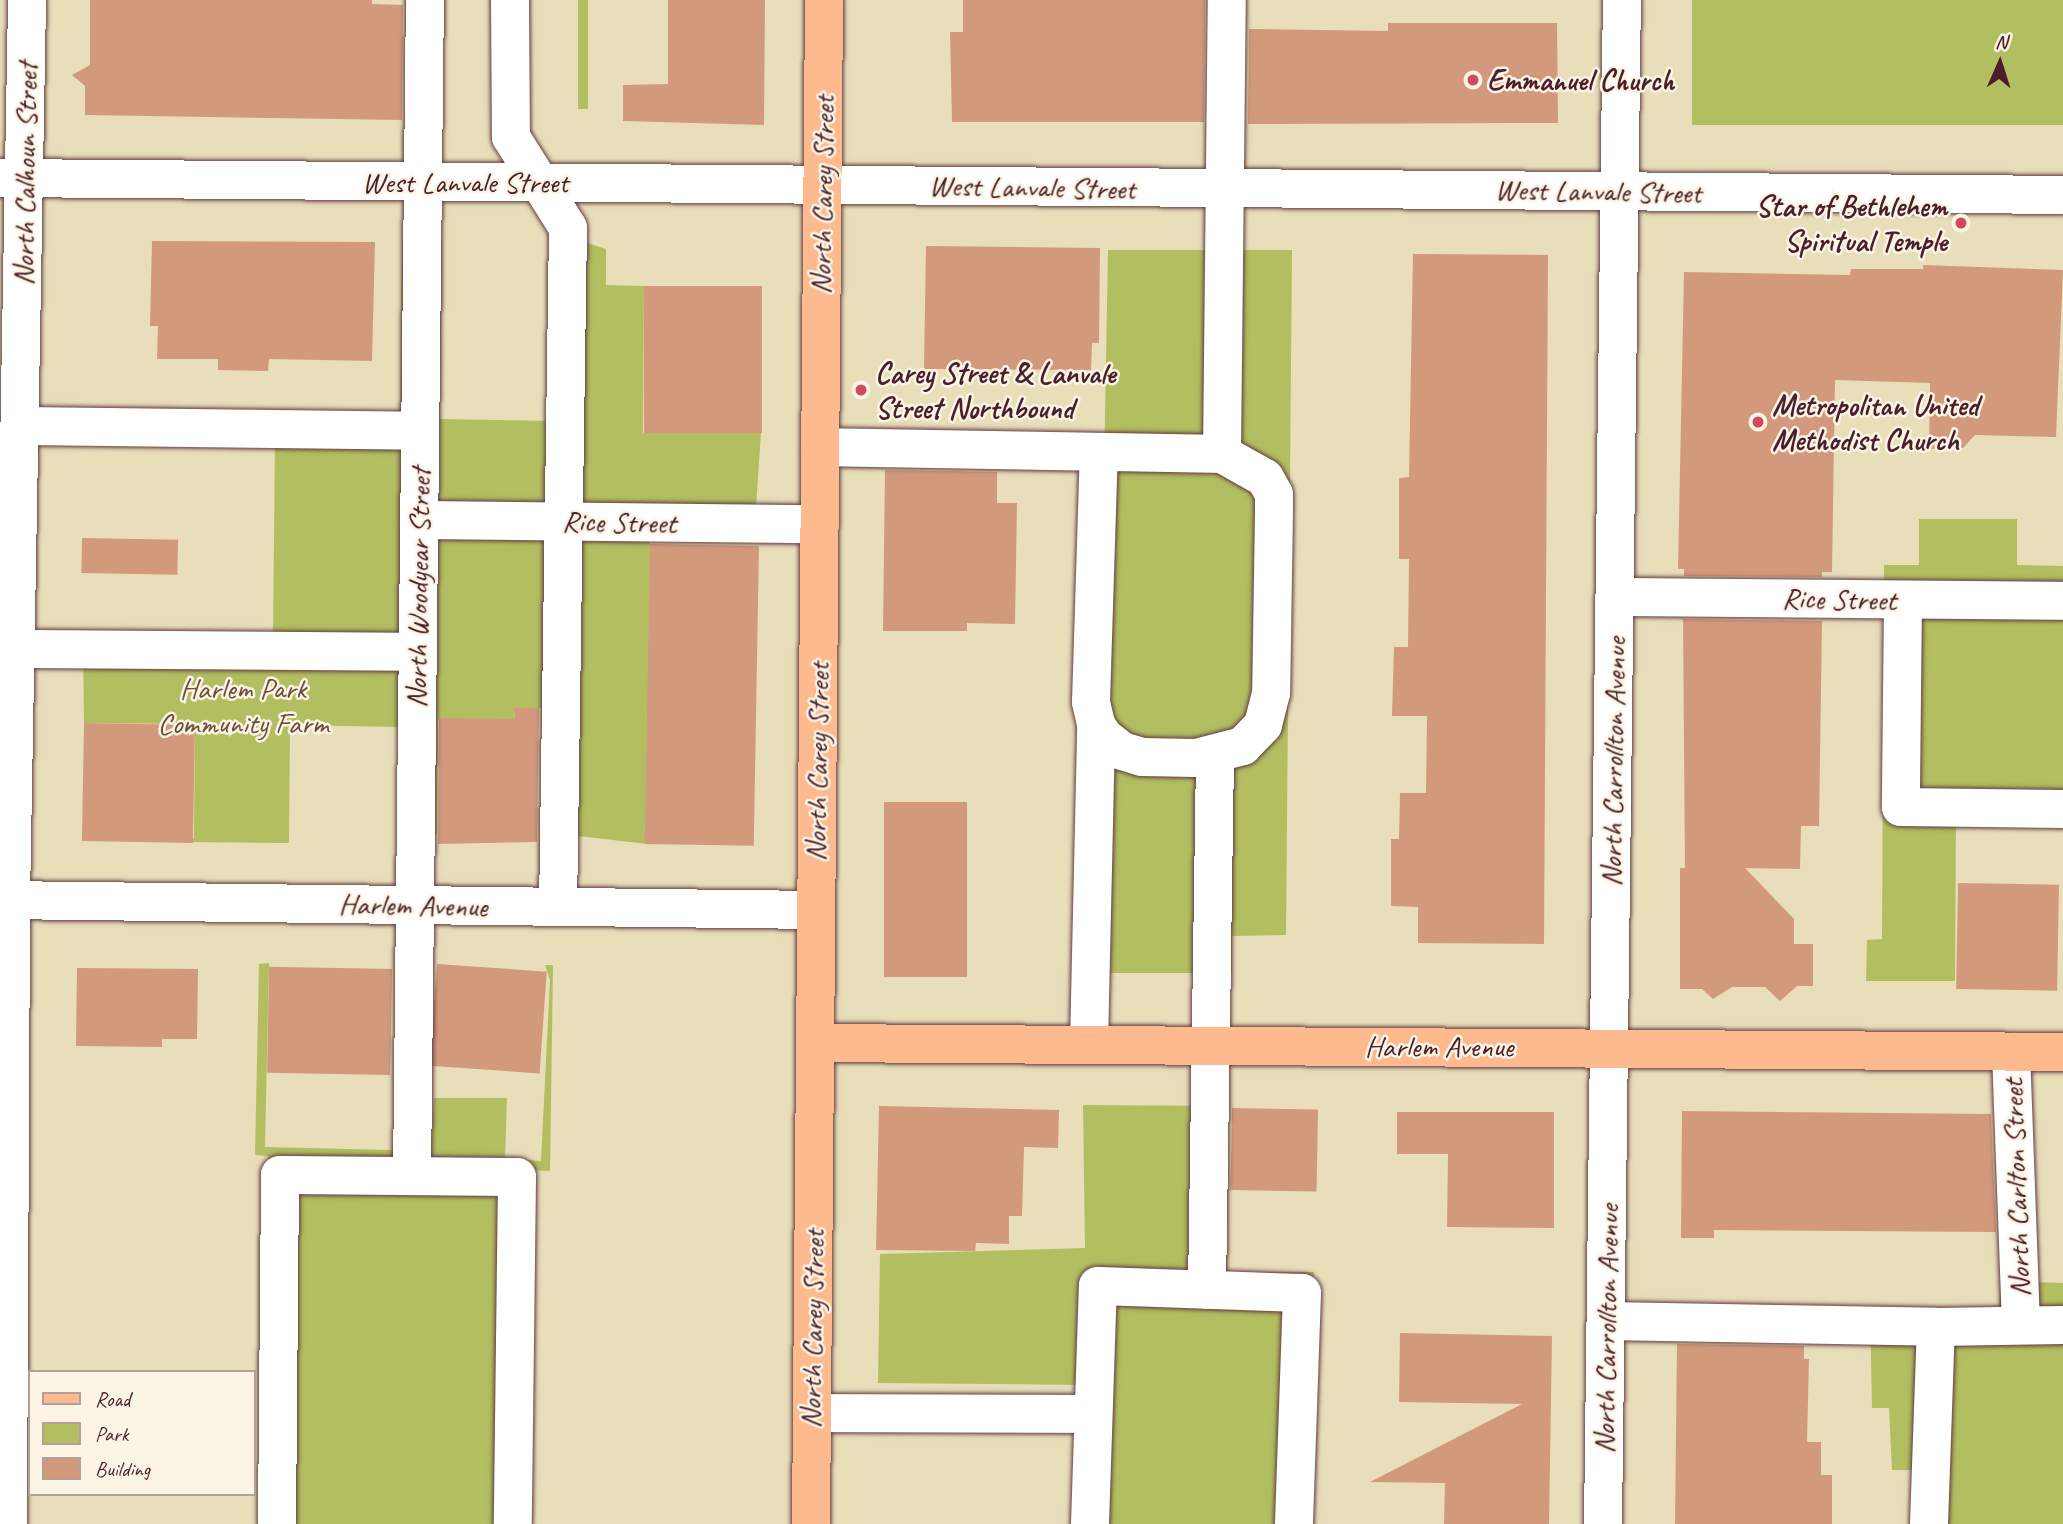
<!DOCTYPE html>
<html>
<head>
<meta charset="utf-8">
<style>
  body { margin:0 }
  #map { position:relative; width:2063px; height:1524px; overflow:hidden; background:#e8deba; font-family:Caveat,sans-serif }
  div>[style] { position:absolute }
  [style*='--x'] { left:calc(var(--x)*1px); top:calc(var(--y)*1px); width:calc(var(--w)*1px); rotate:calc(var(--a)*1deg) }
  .green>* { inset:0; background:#b2be60; transform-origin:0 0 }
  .building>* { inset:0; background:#d3997c; transform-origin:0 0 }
  .roads { filter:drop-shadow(0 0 2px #623c40) drop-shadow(0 0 2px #623c40) }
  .minor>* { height:38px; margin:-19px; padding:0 19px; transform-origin:19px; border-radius:19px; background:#fff }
  .major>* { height:38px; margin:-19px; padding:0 19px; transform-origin:19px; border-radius:19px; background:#fcba8e }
  .dots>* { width:19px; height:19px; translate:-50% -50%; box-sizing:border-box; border:4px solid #fcf5e5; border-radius:50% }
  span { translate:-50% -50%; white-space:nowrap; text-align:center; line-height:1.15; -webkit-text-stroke:5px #fcf5e5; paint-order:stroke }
  .poi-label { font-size:30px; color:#4a1f2b; font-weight:700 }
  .left { translate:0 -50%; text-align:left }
  .right { translate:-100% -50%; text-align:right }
  .street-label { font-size:30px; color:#4a1f2b }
  .park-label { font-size:30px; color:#694f3b }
  .legend { position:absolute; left:28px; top:1370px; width:228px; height:126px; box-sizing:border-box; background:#fcf5e5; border:2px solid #b59f9b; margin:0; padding:9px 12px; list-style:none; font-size:21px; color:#4a1f2b }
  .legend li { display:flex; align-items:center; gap:14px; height:35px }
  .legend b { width:35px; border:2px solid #b59f9b }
  .north { position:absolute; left:1965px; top:28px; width:70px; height:70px; -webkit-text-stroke:5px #fcf5e5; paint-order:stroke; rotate:3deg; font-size:19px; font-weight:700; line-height:28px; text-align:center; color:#4a1f2b }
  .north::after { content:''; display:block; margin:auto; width:24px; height:32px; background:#4a1f2b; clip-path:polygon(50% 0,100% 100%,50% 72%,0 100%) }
</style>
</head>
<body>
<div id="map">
  <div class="green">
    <i style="left:578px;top:0;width:10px;height:109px"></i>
    <i style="left:1692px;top:0;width:371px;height:125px"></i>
    <i style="clip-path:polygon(402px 239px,442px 241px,440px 419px,553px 421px,578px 240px,606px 249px,606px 285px,644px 286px,643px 433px,761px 432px,754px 538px,650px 540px,647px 844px,570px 835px,552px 708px,514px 708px,515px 720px,438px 719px,437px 834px,398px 833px,398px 727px,290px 725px,289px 843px,189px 842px,194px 838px,195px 724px,84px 723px,83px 638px,273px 635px,275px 439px,400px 421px)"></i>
    <i style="clip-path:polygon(1108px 250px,1292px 250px,1286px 935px,1232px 936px,1232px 973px,1095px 973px)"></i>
    <i style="clip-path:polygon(1919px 519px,2017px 519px,2017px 565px,2063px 566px,2063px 811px,1956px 810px,1955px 981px,1866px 981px,1867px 940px,1882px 939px,1884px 565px,1919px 565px)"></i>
    <i style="clip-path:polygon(269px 963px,265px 1147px,431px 1151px,434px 1098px,507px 1098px,505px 1159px,541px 1161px,550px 980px,545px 965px,553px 965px,550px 1171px,526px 1170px,522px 1524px,265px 1524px,268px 1156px,255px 1155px,259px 964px)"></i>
    <i style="clip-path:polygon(1083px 1105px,1228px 1106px,1227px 1272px,1314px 1272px,1312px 1524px,1081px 1524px,1086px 1385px,878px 1383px,880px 1254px,1085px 1248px)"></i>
    <i style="clip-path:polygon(2000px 1281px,2063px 1283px,2063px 1524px,1918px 1524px,1918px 1470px,1892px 1470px,1889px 1408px,1872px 1408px,1870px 1308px,1999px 1307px)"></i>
  </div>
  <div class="building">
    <i style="clip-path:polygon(90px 0,372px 0,372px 4px,403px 5px,402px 120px,85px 115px,85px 86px,72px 75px,90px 65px)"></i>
    <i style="clip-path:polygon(668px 0,765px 0,764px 125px,623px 121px,623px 85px,668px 84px)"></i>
    <i style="clip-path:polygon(963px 0,1205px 0,1204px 122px,952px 122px,950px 32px,963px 32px)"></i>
    <i style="clip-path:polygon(1388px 23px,1557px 23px,1558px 123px,1248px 124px,1249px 29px,1388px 31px)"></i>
    <i style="clip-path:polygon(152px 241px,375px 242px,372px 361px,269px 359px,268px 371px,218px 370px,218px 359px,157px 359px,158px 326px,150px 326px)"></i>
    <i style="clip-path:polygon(926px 246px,1100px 248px,1099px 343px,1092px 343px,1091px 370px,924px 369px)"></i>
    <i style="clip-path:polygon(1413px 254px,1548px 255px,1544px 944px,1418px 943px,1418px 907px,1391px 906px,1391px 839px,1399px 839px,1400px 793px,1426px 793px,1427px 716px,1392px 716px,1394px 647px,1408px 647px,1409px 559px,1399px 559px,1399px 478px,1409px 477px)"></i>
    <i style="clip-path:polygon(1923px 265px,2063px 270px,2056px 437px,1975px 435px,1963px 448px,1929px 449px,1930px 383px,1835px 380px,1832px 572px,1822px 572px,1822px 577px,1684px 576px,1684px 569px,1678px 569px,1684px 272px,1850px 275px,1851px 269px,1923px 269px)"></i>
    <i style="left:644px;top:286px;width:118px;height:147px"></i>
    <i style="clip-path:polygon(885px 470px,997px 472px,997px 503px,1017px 503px,1015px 624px,967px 623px,967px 631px,883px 631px)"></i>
    <i style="left:82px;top:538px;width:96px;height:35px;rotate:1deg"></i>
    <i style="left:650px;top:544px;width:109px;height:300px;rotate:1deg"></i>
    <i style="clip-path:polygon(1683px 619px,1822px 621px,1819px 826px,1801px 826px,1800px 869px,1745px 868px,1794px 919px,1794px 944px,1813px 944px,1813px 986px,1797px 986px,1780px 1001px,1765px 987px,1732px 987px,1713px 999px,1702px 989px,1680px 989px,1680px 868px,1685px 868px)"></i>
    <i style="clip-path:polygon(514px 708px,539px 708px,537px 842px,438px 844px,439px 718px,515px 719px)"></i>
    <i style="left:84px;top:723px;width:111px;height:118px;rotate:1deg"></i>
    <i style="left:884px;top:802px;width:83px;height:175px"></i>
    <i style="left:1958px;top:883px;width:101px;height:106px;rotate:1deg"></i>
    <i style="left:437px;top:964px;width:110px;height:102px;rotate:4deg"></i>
    <i style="clip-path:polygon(77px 968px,198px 969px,197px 1039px,162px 1039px,162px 1047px,76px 1046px)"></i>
    <i style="left:392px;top:969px;width:106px;height:123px;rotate:91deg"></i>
    <i style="clip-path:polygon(879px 1106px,1059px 1110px,1058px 1148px,1024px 1147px,1022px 1216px,1009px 1216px,1009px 1244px,976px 1243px,975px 1251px,876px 1250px)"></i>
    <i style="left:1232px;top:1108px;width:86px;height:82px;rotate:1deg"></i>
    <i style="clip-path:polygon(1682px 1111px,1991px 1114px,1996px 1232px,1714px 1230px,1714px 1238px,1681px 1238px)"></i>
    <i style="clip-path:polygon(1397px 1112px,1554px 1112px,1554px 1228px,1447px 1227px,1448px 1154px,1397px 1154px)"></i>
    <i style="clip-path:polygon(1400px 1333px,1552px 1336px,1549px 1524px,1444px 1524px,1445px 1483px,1370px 1482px,1522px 1404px,1399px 1402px)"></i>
    <i style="clip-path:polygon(1677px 1344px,1804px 1346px,1804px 1359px,1809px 1359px,1807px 1442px,1821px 1442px,1821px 1475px,1832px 1475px,1832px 1524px,1675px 1524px)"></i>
  </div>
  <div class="roads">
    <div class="minor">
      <i style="--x:510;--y:0;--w:137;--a:89.6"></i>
      <i style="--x:511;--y:137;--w:107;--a:57.9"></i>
      <i style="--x:568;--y:228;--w:679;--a:90.84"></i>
      <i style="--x:0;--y:178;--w:2063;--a:0.47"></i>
      <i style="--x:22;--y:426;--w:398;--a:0.7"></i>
      <i style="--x:820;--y:447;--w:402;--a:1"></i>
      <i style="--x:1222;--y:454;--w:49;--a:29.2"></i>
      <i style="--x:1265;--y:478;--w:18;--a:61"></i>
      <i style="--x:1274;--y:494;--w:17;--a:90"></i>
      <i style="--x:1274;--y:511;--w:182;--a:90.9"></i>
      <i style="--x:1271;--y:693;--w:33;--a:104"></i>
      <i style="--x:1263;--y:725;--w:29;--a:134"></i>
      <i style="--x:1243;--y:746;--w:49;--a:165.7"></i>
      <i style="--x:1196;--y:758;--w:54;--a:-178.9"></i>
      <i style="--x:1142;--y:757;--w:21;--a:-163"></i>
      <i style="--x:1122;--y:751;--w:23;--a:-142"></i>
      <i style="--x:1104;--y:737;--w:15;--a:-122"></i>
      <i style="--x:1222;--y:454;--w:454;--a:-89.4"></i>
      <i style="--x:419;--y:520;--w:401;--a:0.6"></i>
      <i style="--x:1615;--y:597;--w:448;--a:0.5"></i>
      <i style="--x:1903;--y:600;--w:207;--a:90.6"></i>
      <i style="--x:1901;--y:807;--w:162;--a:0.7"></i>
      <i style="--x:16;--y:649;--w:402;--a:0.4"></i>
      <i style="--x:0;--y:900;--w:816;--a:0.7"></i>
      <i style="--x:1089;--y:1044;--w:320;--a:-88.7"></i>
      <i style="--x:1096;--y:724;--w:23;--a:-103"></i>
      <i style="--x:1091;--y:702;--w:250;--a:-88.2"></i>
      <i style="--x:2011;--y:1052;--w:272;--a:87.9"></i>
      <i style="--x:412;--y:1176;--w:1176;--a:-89.37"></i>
      <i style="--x:1207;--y:1290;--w:534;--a:-89.14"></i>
      <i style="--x:1606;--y:1321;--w:330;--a:1"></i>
      <i style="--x:1936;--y:1327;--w:127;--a:-0.9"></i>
      <i style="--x:812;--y:1413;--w:281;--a:0.2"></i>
      <i style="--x:8;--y:1524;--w:624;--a:-89.72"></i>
      <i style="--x:11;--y:900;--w:900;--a:-88.98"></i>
      <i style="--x:277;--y:1524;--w:349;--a:-89.5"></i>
      <i style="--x:280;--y:1175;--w:237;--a:0.5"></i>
      <i style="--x:517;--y:1177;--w:347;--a:90.7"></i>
      <i style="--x:1090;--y:1524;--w:238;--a:-88.1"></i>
      <i style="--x:1098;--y:1286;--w:204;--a:2"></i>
      <i style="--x:1302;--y:1293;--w:231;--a:92"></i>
      <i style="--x:1603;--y:1524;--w:1524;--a:-89.29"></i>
      <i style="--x:1929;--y:1524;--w:197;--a:-88"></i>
    </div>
    <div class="major">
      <i style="--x:815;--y:1043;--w:1248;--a:0.41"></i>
      <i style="--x:811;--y:1524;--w:1524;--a:-89.51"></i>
    </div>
  </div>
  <div class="dots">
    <i style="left:1473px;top:80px;background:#d1495b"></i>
    <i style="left:1961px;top:223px;background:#d1495b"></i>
    <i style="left:861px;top:390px;background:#d1495b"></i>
    <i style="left:1758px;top:422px;background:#d1495b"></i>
  </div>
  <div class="poi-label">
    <span class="left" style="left:1487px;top:80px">Emmanuel Church</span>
    <span class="right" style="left:1947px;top:223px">Star of Bethlehem<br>Spiritual Temple</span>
    <span class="left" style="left:875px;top:390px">Carey Street &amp; Lanvale<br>Street Northbound</span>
    <span class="left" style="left:1772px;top:422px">Metropolitan United<br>Methodist Church</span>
  </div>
  <div class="street-label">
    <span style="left:25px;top:174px;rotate:-89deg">North Calhoun Street</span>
    <span style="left:465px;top:182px">West Lanvale Street</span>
    <span style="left:1032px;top:187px;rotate:1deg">West Lanvale Street</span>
    <span style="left:1598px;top:191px;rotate:1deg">West Lanvale Street</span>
    <span style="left:822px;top:195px;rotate:-89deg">North Carey Street</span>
    <span style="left:619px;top:522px;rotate:1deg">Rice Street</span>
    <span style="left:418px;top:588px;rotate:-89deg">North Woodyear Street</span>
    <span style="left:1839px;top:599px;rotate:1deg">Rice Street</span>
    <span style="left:817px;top:762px;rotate:-89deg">North Carey Street</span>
    <span style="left:1613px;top:762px;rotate:-89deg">North Carrollton Avenue</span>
    <span style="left:413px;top:905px;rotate:1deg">Harlem Avenue</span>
    <span style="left:1439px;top:1046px">Harlem Avenue</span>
    <span style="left:2016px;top:1188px;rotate:-92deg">North Carlton Street</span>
    <span style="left:812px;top:1329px;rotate:-89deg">North Carey Street</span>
    <span style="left:1606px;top:1329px;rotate:-89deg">North Carrollton Avenue</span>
  </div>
  <div class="park-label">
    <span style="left:243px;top:705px">Harlem Park<br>Community Farm</span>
  </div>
  <ul class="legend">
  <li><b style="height:9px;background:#fcba8e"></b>Road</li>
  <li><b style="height:19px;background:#b2be60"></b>Park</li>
  <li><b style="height:19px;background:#d3997c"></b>Building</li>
  </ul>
  <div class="north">N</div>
</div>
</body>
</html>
